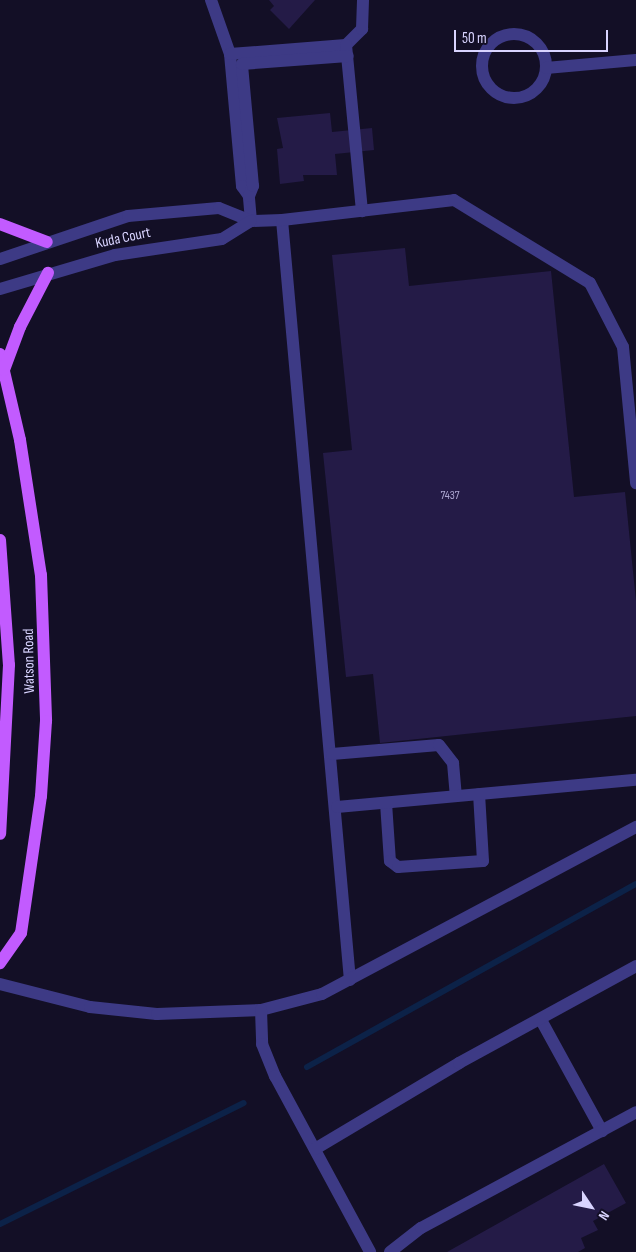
<!DOCTYPE html>
<html>
<head>
<meta charset="utf-8">
<style>
  body { margin:0 }
  #map { position:relative; width:636px; height:1252px; overflow:hidden; background:#130f26; font-family:"Sofia Sans Condensed",sans-serif }
  div>[style] { position:absolute }
  [style*='--x'] { left:calc(var(--x)*1px); top:calc(var(--y)*1px); width:calc(var(--w)*1px); rotate:calc(var(--a)*1deg) }
  .stream>* { height:6px; margin:-3px; padding:0 3px; transform-origin:3px; border-radius:3px; background:#0c2248 }
  .building>* { inset:0; background:#241b47 }
  .minor>* { height:12px; margin:-6px; padding:0 6px; transform-origin:6px; border-radius:6px; background:#3d3a85 }
  .minor>.ring { margin:-6px; padding:0; box-sizing:content-box; background:none; border:12px solid #3d3a85; border-radius:50% }
  .major>* { height:12px; margin:-6px; padding:0 6px; transform-origin:6px; border-radius:6px; background:#c25bff }
  span { translate:-50% -50%; white-space:nowrap; text-align:center; line-height:1.15; -webkit-text-stroke:4.5px #130f26; paint-order:stroke }
  .number-label { font-size:12px; color:#aca6d1 }
  .number-label span { -webkit-text-stroke-width:0 }
  .street-label { font-size:15px; color:#d9d4ff }
  .north { position:absolute; left:566px; top:1182px; width:50px; height:50px; -webkit-text-stroke:4px #130f26; paint-order:stroke; rotate:124deg; font-size:14px; font-weight:700; line-height:20px; text-align:center; color:#d9d4ff }
  .north::after { content:''; display:block; margin:auto; width:18px; height:22px; background:#d9d4ff; clip-path:polygon(50% 0,100% 100%,50% 72%,0 100%) }
  .scale { position:absolute; left:454px; top:30px; width:154px; height:22px; box-sizing:border-box; border:2px solid #d9d4ff; border-top:0; padding-left:6px; font-size:15px; line-height:18px; white-space:nowrap; color:#d9d4ff; -webkit-text-stroke:4px #130f26; paint-order:stroke }
</style>
</head>
<body>
<div id="map">
  <div class="stream">
    <i style="--x:307;--y:1067;--w:376;--a:-29.1"></i>
    <i style="--x:0;--y:1224;--w:272;--a:-26.4"></i>
  </div>
  <div class="building">
    <i style="clip-path:polygon(269px 0,315px 0,289px 29px,270px 10px,274px 6px)"></i>
    <i style="clip-path:polygon(330px 113px,332px 132px,372px 128px,374px 150px,335px 154px,337px 175px,303px 175px,304px 181px,280px 184px,277px 149px,283px 148px,277px 118px)"></i>
    <i style="clip-path:polygon(405px 248px,409px 286px,551px 271px,574px 497px,625px 492px,636px 601px,636px 716px,380px 743px,373px 674px,346px 677px,323px 453px,352px 450px,332px 255px)"></i>
    <i style="clip-path:polygon(604px 1164px,626px 1203px,593px 1221px,598px 1230px,581px 1238px,585px 1248px,578px 1252px,447px 1252px)"></i>
  </div>
  <div class="minor">
    <i style="--x:211;--y:0;--w:57;--a:70.6"></i>
    <i style="--x:230;--y:54;--w:133;--a:84.8"></i>
    <i style="--x:242;--y:186;--w:12;--a:55"></i>
    <i class="ring" style="left:482px;top:34px;width:52px;height:52px"></i>
    <i style="--x:346;--y:45;--w:23;--a:-45"></i>
    <i style="--x:362;--y:29;--w:29;--a:-88"></i>
    <i style="--x:230;--y:54;--w:116;--a:-4.4"></i>
    <i style="--x:346;--y:45;--w:167;--a:84.5"></i>
    <i style="--x:546;--y:68;--w:90;--a:-5.1"></i>
    <i style="--x:282;--y:220;--w:763;--a:84.89"></i>
    <i style="--x:251;--y:221;--w:25;--a:-95"></i>
    <i style="--x:249;--y:196;--w:11;--a:-68"></i>
    <i style="--x:253;--y:186;--w:122;--a:-95.2"></i>
    <i style="--x:242;--y:64;--w:106;--a:-4.3"></i>
    <i style="--x:0;--y:259;--w:135;--a:-18.6"></i>
    <i style="--x:128;--y:216;--w:91;--a:-5"></i>
    <i style="--x:219;--y:208;--w:35;--a:22"></i>
    <i style="--x:251;--y:221;--w:31;--a:-2"></i>
    <i style="--x:282;--y:220;--w:173;--a:-6.6"></i>
    <i style="--x:454;--y:200;--w:159;--a:31.4"></i>
    <i style="--x:590;--y:283;--w:72;--a:62.7"></i>
    <i style="--x:623;--y:347;--w:137;--a:84.5"></i>
    <i style="--x:0;--y:289;--w:120;--a:-16.5"></i>
    <i style="--x:115;--y:255;--w:108;--a:-8.5"></i>
    <i style="--x:222;--y:239;--w:34;--a:-32"></i>
    <i style="--x:332;--y:754;--w:107;--a:-4.8"></i>
    <i style="--x:439;--y:745;--w:23;--a:52"></i>
    <i style="--x:453;--y:763;--w:33;--a:85"></i>
    <i style="--x:386;--y:803;--w:58;--a:86.1"></i>
    <i style="--x:390;--y:861;--w:10;--a:37"></i>
    <i style="--x:398;--y:867;--w:85;--a:-4"></i>
    <i style="--x:483;--y:861;--w:67;--a:-93.4"></i>
    <i style="--x:337;--y:807;--w:300;--a:-5.2"></i>
    <i style="--x:0;--y:984;--w:93;--a:14.3"></i>
    <i style="--x:90;--y:1007;--w:67;--a:6"></i>
    <i style="--x:157;--y:1014;--w:104;--a:-2.2"></i>
    <i style="--x:261;--y:1010;--w:63;--a:-14.7"></i>
    <i style="--x:322;--y:994;--w:356;--a:-28"></i>
    <i style="--x:261;--y:1010;--w:34;--a:88"></i>
    <i style="--x:262;--y:1044;--w:35;--a:68"></i>
    <i style="--x:275;--y:1076;--w:200;--a:61.6"></i>
    <i style="--x:541;--y:1020;--w:127;--a:61.2"></i>
    <i style="--x:315;--y:1149;--w:168;--a:-30.8"></i>
    <i style="--x:459;--y:1063;--w:202;--a:-28.7"></i>
    <i style="--x:390;--y:1252;--w:39;--a:-38"></i>
    <i style="--x:421;--y:1228;--w:244;--a:-28.3"></i>
  </div>
  <div class="major">
    <i style="--x:0;--y:224;--w:50;--a:21"></i>
    <i style="--x:0;--y:354;--w:88;--a:76.9"></i>
    <i style="--x:20;--y:440;--w:137;--a:81.2"></i>
    <i style="--x:41;--y:575;--w:146;--a:88"></i>
    <i style="--x:46;--y:721;--w:75;--a:93.8"></i>
    <i style="--x:41;--y:796;--w:138;--a:98.3"></i>
    <i style="--x:21;--y:933;--w:37;--a:125"></i>
    <i style="--x:4;--y:370;--w:46;--a:-69.6"></i>
    <i style="--x:20;--y:327;--w:61;--a:-62.6"></i>
    <i style="--x:0;--y:540;--w:125;--a:85.9"></i>
    <i style="--x:9;--y:665;--w:169;--a:93"></i>
  </div>
  <div class="number-label">
    <span style="left:450px;top:496px">7437</span>
  </div>
  <div class="street-label">
    <span style="left:123px;top:238px;rotate:-12deg">Kuda Court</span>
    <span style="left:29px;top:661px;rotate:-91deg">Watson Road</span>
  </div>
  <div class="north">N</div>
  <div class="scale">50 m</div>
</div>
</body>
</html>
